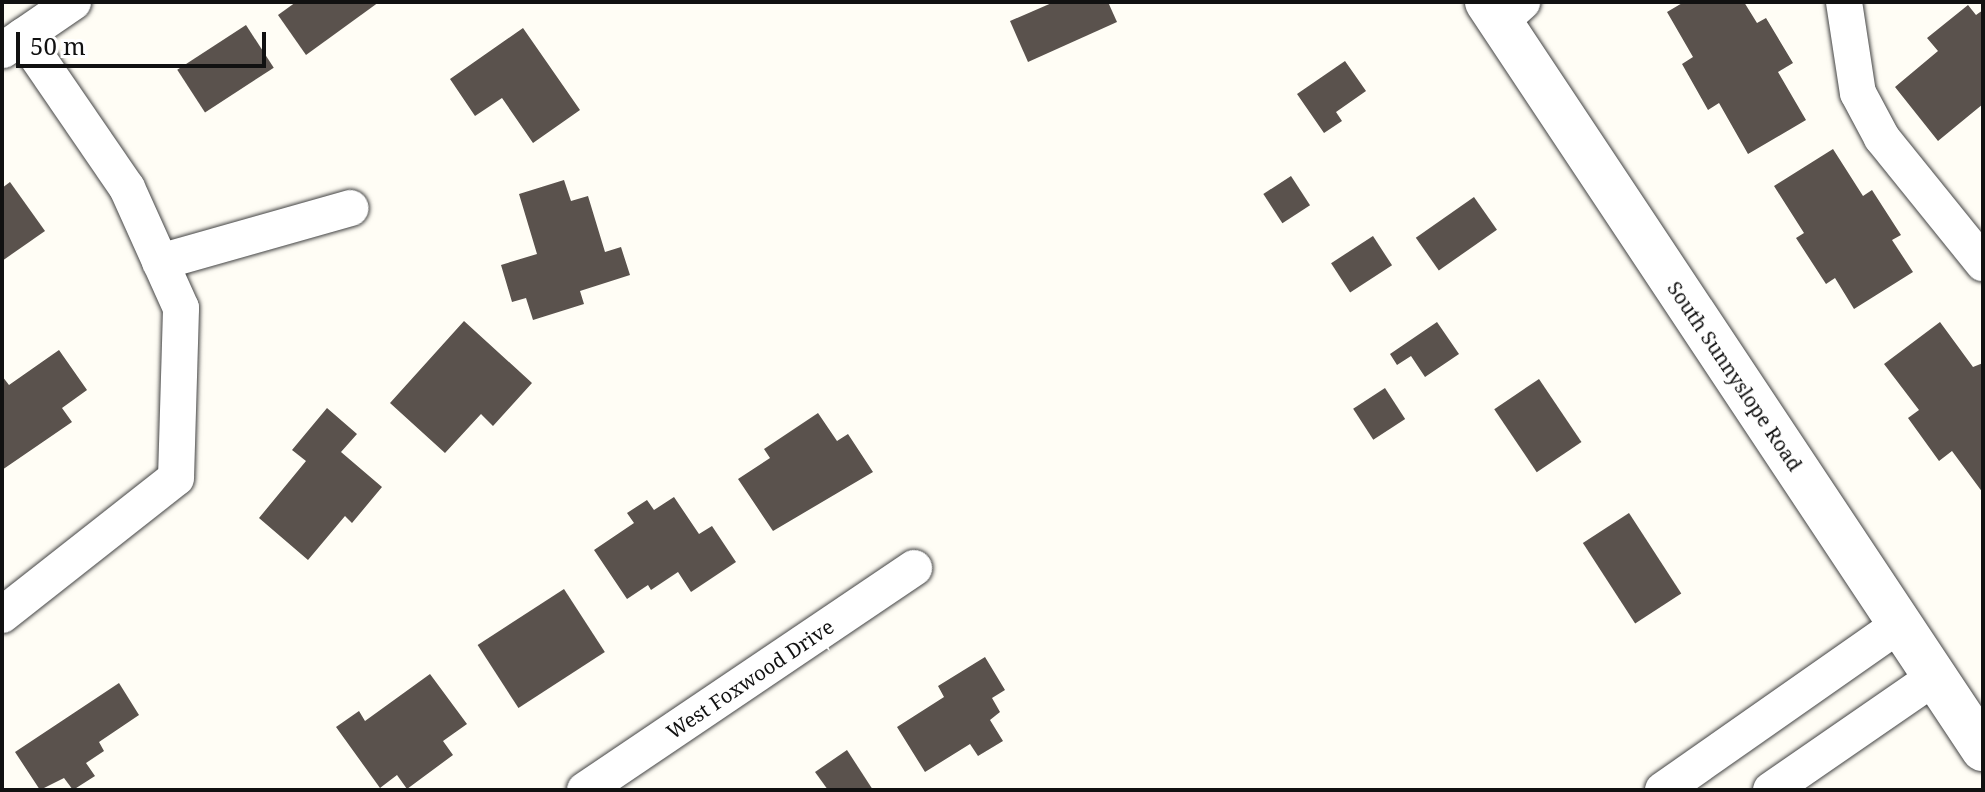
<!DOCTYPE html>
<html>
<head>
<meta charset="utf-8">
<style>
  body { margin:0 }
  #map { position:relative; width:1985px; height:792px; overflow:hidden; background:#fffdf5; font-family:"Noto Serif",serif }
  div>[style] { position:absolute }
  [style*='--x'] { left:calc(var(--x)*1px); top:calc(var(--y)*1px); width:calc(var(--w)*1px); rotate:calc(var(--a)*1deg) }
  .building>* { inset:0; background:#5a524d; transform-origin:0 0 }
  .roads { filter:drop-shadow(0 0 2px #444) drop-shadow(0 0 2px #444) }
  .minor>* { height:36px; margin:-18px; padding:0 18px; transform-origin:18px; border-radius:18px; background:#fff }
  .tertiary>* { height:44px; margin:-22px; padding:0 22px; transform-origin:22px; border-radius:22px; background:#fff }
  span { translate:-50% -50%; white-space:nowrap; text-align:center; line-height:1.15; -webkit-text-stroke:8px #fff; paint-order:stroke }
  .street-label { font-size:20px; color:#111 }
  .frame { position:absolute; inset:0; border:4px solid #111; pointer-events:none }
  .scale { position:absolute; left:16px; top:32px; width:250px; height:36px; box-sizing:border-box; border:4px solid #111; border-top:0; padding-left:10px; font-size:24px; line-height:28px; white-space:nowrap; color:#111; -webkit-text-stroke:6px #fff; paint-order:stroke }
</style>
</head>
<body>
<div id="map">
  <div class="building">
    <i style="clip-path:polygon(296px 2px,379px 2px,306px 55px,278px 15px)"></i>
    <i style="clip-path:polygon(1054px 2px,1108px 2px,1117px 22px,1028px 62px,1010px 21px)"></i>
    <i style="clip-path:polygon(1684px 2px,1744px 2px,1757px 23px,1766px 18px,1793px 63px,1778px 72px,1806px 120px,1748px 154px,1719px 103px,1708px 110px,1682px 64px,1693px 57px,1667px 12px)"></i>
    <i style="clip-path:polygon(1968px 5px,1976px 15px,1983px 10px,1983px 104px,1938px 141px,1895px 87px,1938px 51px,1927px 38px)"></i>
    <i style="left:246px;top:25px;width:51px;height:82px;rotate:57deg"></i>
    <i style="clip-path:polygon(523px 28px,580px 110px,533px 143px,502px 98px,475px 116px,450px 79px)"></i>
    <i style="clip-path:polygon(1345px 61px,1366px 91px,1336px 112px,1342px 121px,1324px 133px,1297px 94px)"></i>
    <i style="clip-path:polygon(1833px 149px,1863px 196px,1872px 190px,1901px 235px,1892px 240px,1913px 272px,1854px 309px,1835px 278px,1826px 284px,1796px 238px,1804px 233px,1774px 186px)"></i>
    <i style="left:1291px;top:176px;width:35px;height:33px;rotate:57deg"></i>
    <i style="clip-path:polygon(564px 180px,571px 201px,588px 196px,605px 252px,621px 247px,630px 275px,580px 291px,584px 304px,533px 320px,526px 298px,512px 302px,501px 265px,537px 254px,519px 194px)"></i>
    <i style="clip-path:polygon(10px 182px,45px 231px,2px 261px,2px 188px)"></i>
    <i style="left:1474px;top:197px;width:40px;height:71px;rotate:55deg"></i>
    <i style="left:1373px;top:236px;width:35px;height:50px;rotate:57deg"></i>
    <i style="clip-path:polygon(464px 321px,532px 383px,493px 426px,481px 414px,445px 453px,390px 403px)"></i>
    <i style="clip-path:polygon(1437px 322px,1459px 354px,1425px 377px,1411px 356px,1397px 365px,1390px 354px)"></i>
    <i style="clip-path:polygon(1940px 322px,1973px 367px,1983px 363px,1983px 493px,1952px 451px,1939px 461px,1908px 418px,1919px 410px,1884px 364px)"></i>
    <i style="clip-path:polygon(59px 350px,87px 390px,62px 408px,72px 422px,2px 470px,2px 376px,9px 385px)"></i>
    <i style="left:1539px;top:379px;width:76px;height:54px;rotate:56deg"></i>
    <i style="left:1385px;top:388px;width:37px;height:38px;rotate:57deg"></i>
    <i style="clip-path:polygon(327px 408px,357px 434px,341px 452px,382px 487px,352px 523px,345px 516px,308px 560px,259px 518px,306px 461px,292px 450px)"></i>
    <i style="clip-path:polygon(818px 413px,837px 441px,848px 434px,873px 472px,773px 531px,738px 479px,770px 458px,764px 449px)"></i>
    <i style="clip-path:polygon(674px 497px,699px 534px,712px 526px,736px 562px,691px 592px,678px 572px,651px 590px,648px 585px,627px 599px,594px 550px,634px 523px,627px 513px,647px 500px,654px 510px)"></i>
    <i style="left:1629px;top:513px;width:96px;height:55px;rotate:57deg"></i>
    <i style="left:564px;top:589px;width:75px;height:103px;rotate:57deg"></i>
    <i style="clip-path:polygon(985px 657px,1005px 690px,992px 698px,1000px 712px,990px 720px,1003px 741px,978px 756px,970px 744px,925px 772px,897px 727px,944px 697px,938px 686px)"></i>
    <i style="clip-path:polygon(430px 674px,467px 724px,443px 741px,453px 755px,407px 789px,397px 775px,380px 788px,336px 727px,359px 711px,365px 721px)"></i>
    <i style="clip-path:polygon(119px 683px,139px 715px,99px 742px,104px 751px,86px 763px,95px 776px,73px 790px,64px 778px,40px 790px,15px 752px)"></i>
    <i style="clip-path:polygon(847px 750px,873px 790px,828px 790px,815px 772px)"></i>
  </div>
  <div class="roads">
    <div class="minor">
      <i style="--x:1844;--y:2;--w:92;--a:81.3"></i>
      <i style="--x:1858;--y:93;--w:51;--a:61.9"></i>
      <i style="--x:1882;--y:138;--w:161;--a:51.1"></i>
      <i style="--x:1500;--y:22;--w:30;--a:-42"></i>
      <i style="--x:3;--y:50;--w:85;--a:-34.4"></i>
      <i style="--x:160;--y:262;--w:198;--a:-15.8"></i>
      <i style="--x:2;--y:615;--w:221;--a:-38.2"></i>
      <i style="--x:176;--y:478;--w:170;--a:-88.3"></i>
      <i style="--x:181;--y:308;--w:132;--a:-114.2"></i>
      <i style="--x:127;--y:188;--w:184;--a:-124.4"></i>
      <i style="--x:585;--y:790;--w:397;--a:-34"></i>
      <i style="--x:1663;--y:790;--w:289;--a:-35"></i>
      <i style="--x:1771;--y:790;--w:201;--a:-34.6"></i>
    </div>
    <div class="tertiary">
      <i style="--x:1487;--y:2;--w:897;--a:56.42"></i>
    </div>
  </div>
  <div class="street-label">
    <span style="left:1735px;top:376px;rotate:56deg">South Sunnyslope Road</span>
    <span style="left:750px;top:679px;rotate:-34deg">West Foxwood Drive</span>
  </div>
  <div class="frame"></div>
  <div class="scale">50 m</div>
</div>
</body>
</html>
